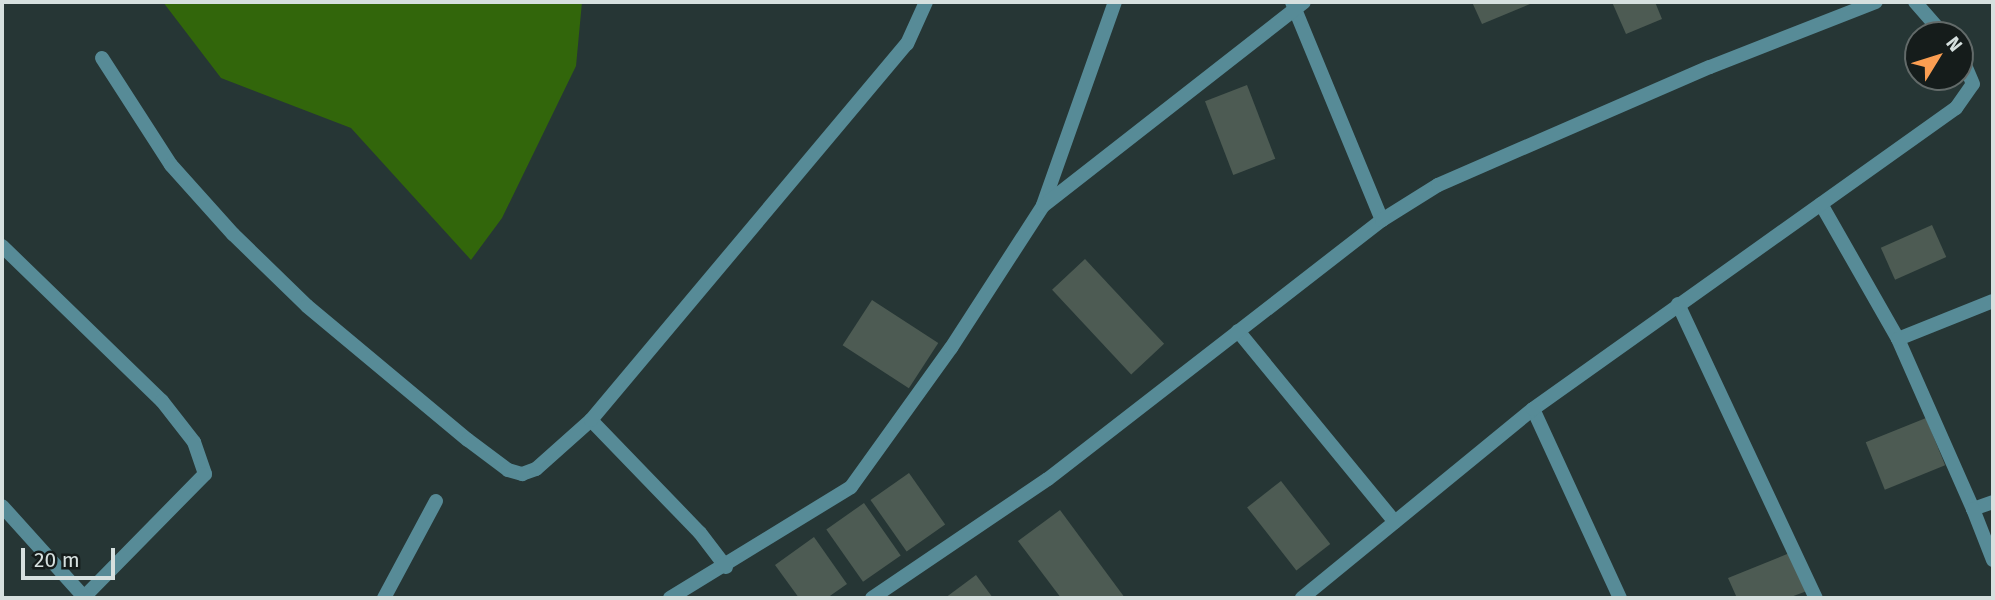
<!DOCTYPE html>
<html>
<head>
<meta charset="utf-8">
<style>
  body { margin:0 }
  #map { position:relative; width:1995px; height:600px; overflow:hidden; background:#263635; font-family:"Fira Sans",sans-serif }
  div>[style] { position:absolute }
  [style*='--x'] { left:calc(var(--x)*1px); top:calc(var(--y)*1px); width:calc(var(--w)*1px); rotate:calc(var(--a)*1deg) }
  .green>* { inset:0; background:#32660b }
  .building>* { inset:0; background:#4d5b53; transform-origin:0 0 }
  .minor>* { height:14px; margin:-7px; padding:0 7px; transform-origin:7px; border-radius:7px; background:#578b97 }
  span { translate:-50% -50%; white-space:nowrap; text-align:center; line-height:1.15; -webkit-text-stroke:7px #151c1b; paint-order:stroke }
  .frame { position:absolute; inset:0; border:4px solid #d6e0df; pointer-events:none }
  .north { position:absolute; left:1904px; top:21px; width:70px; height:70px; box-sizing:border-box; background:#151c1b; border:2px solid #626a69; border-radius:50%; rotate:52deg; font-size:19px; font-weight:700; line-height:28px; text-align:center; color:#d6e0df }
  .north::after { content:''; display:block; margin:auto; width:24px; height:32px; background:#fb9e52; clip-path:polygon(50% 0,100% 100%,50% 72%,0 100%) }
  .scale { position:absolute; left:21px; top:548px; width:94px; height:32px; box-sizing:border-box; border:4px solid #d6e0df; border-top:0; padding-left:9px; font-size:21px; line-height:24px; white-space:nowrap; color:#d6e0df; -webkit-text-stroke:5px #151c1b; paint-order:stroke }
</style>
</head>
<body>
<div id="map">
  <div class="green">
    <i style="clip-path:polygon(163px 2px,582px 2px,576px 66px,502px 218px,471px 260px,351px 128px,221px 78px)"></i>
  </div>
  <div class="building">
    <i style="clip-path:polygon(1472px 2px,1529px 2px,1530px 4px,1482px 24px)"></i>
    <i style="clip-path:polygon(1612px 2px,1655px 2px,1662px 19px,1626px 34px)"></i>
    <i style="left:1247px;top:85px;width:79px;height:45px;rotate:69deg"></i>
    <i style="left:1932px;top:225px;width:35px;height:56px;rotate:66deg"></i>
    <i style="left:1085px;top:259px;width:116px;height:45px;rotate:47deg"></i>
    <i style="left:872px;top:300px;width:79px;height:54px;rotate:33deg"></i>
    <i style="left:1926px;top:418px;width:51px;height:65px;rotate:68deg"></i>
    <i style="left:909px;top:473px;width:63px;height:47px;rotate:55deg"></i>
    <i style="left:1281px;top:481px;width:80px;height:43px;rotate:52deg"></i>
    <i style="left:864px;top:503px;width:64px;height:46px;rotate:55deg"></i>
    <i style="clip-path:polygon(1060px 510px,1125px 598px,1061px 598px,1018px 541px)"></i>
    <i style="clip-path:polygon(814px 537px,847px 584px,827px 598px,799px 598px,775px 565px)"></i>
    <i style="clip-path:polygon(1792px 552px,1807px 591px,1788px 598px,1737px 598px,1728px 578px)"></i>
    <i style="clip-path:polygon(976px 575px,993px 598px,945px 598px)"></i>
  </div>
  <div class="minor">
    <i style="--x:1292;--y:2;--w:236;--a:67.6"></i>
    <i style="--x:1915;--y:2;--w:44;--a:48.7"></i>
    <i style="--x:102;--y:58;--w:127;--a:57.2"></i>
    <i style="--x:171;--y:165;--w:93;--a:48.1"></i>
    <i style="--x:233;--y:234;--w:103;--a:44.2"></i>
    <i style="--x:307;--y:306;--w:209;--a:39.8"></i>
    <i style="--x:468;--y:440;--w:50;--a:36.9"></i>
    <i style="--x:508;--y:470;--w:15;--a:16"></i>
    <i style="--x:522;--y:474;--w:15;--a:-20"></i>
    <i style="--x:536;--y:469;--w:74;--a:-41.7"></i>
    <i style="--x:1821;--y:204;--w:155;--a:60.3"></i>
    <i style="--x:1898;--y:339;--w:186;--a:66.2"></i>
    <i style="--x:1973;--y:509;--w:21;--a:-19"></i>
    <i style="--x:1043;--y:205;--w:215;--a:-70.5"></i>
    <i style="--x:2;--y:246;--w:223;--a:44.1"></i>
    <i style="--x:162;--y:401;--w:52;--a:52"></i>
    <i style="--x:194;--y:442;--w:34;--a:71"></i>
    <i style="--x:205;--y:474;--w:173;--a:134.5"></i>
    <i style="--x:84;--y:597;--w:122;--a:-132"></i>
    <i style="--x:1678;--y:304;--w:325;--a:64.9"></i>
    <i style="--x:1238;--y:331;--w:247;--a:50.6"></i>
    <i style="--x:1898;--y:339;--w:102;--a:-21.8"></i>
    <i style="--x:1533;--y:409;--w:208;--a:65.3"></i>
    <i style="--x:1973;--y:509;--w:55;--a:68.6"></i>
    <i style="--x:726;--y:567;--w:43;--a:-127.4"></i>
    <i style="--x:700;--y:533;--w:157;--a:-134"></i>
    <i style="--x:591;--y:420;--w:491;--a:-50"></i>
    <i style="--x:907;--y:44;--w:46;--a:-65.7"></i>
    <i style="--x:384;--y:598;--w:110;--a:-61.8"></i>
    <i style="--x:670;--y:598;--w:212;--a:-31.5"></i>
    <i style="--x:851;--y:487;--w:171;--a:-54.3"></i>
    <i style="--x:951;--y:348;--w:169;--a:-57.1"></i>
    <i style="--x:1043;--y:206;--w:331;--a:-38"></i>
    <i style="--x:872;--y:598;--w:212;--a:-34.1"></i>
    <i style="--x:1048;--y:479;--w:423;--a:-37.8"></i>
    <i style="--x:1382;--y:220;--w:66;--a:-32"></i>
    <i style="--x:1438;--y:185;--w:296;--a:-23.5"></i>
    <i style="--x:1710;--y:67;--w:178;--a:-21.4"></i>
    <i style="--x:1302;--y:598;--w:298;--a:-39.3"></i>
    <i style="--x:1533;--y:409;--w:519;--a:-35.44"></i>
    <i style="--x:1956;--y:108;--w:29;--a:-55"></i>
    <i style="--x:1973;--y:84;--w:34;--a:-113"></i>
  </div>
  <div class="frame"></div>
  <div class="north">N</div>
  <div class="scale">20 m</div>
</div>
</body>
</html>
